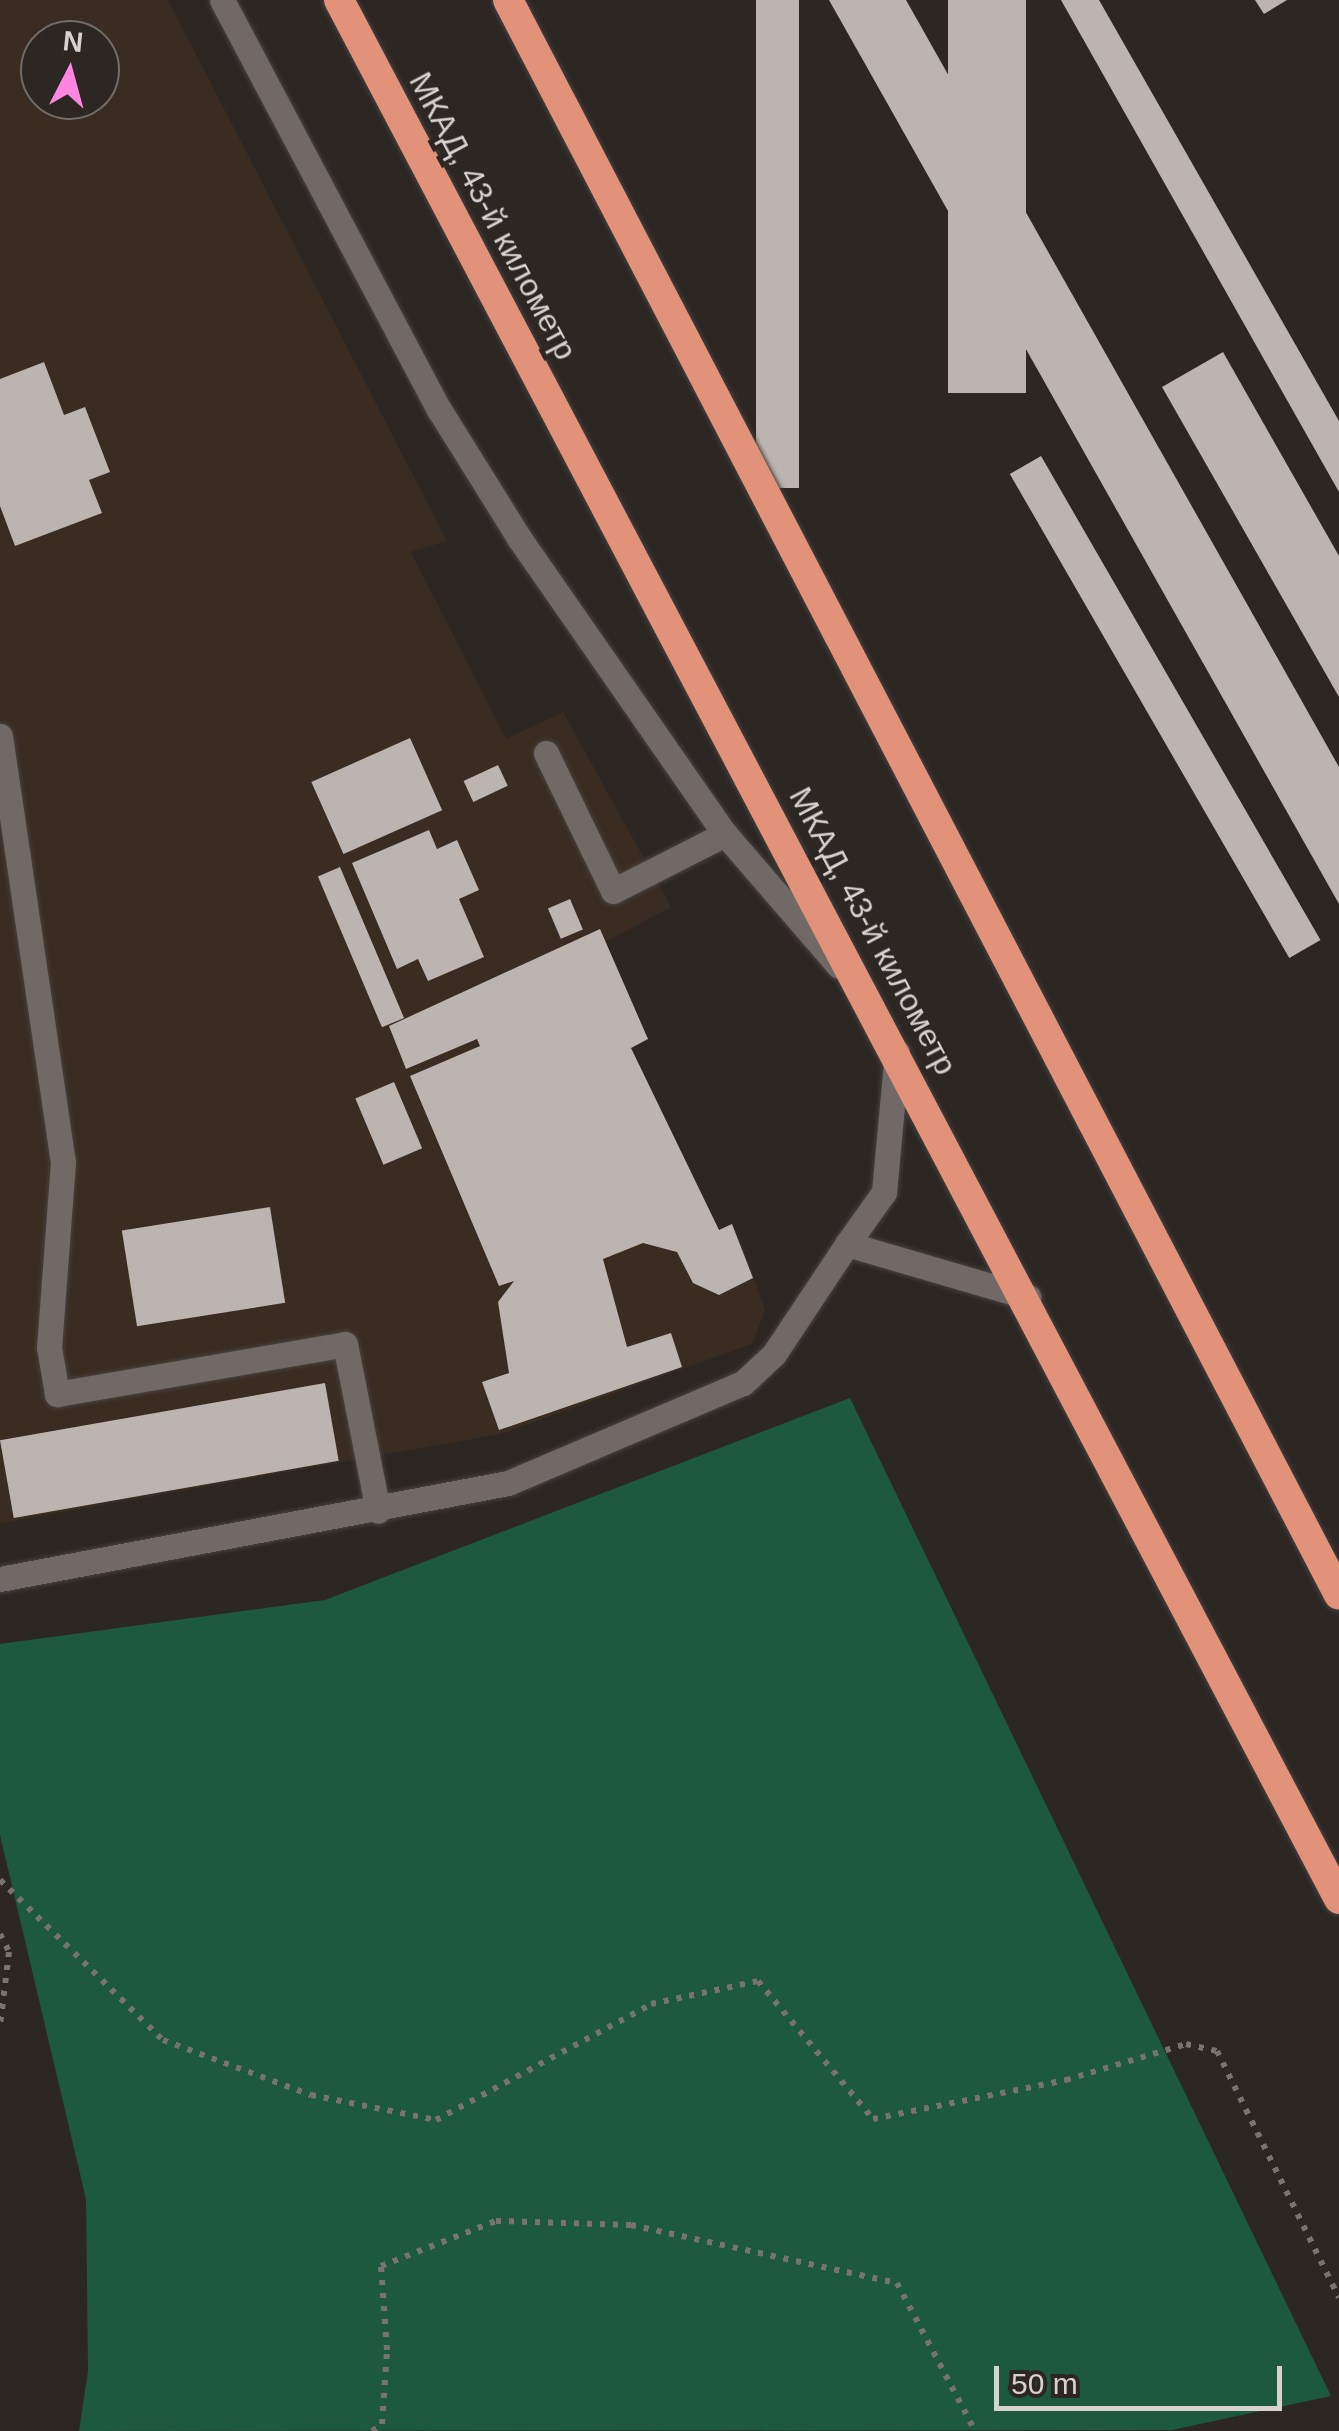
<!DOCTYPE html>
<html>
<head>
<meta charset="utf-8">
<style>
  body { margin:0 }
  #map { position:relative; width:1339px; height:2431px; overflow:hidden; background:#2d2724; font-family:Arial,sans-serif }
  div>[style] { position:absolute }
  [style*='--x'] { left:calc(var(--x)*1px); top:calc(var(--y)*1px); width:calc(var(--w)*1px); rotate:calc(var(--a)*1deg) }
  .commercial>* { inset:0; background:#3a2c20 }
  .forest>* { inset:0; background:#1d593c }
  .building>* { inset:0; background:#bbb4b0; transform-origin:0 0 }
  .path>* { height:6px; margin-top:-3px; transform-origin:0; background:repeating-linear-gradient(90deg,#787370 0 5px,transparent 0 13px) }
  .roads { filter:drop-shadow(0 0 2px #474240) drop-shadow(0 0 2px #474240) }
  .minor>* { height:25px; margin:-12.5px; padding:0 12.5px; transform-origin:12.5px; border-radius:12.5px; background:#706965 }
  .highway>* { height:30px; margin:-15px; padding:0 15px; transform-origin:15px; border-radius:15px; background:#e29278 }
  span { translate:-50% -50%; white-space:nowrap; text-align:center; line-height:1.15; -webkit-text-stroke:10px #2d2724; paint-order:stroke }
  .street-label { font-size:32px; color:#d6d2d0 }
  .north { position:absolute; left:20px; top:20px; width:100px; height:100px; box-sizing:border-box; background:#2d2724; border:2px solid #716b69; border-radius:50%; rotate:6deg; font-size:28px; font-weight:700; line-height:40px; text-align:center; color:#d6d2d0 }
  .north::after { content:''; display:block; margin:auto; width:35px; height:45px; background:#fe86e1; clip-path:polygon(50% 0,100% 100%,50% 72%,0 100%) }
  .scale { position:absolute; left:994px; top:2366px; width:288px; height:45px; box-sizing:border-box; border:5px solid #d6d2d0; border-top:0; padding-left:12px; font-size:30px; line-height:35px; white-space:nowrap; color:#d6d2d0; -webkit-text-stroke:8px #2d2724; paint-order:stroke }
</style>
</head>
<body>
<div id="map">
  <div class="commercial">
    <i style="clip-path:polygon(evenodd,0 0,168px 0,447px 541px,411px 552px,506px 739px,563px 712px,671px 907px,605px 942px,648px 1039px,631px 1049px,719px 1230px,732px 1224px,743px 1247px,765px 1310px,752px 1344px,500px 1434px,0 1523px,0 0,40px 40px,100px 40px,100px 100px,40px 100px,40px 40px)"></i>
  </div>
  <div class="forest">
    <i style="clip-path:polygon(850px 1398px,1331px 2396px,1172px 2430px,79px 2431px,88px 2371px,86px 2199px,0 1835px,0 1644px,325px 1600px)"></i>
  </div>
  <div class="building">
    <i style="left:756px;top:0;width:43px;height:488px"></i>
    <i style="clip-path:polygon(829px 0,906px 0,1339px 767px,1339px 904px)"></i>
    <i style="left:948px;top:0;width:78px;height:393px"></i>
    <i style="clip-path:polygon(1061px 0,1099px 0,1339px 421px,1339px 492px)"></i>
    <i style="clip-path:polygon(1255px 0,1287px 0,1264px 14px)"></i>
    <i style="clip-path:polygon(1223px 352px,1339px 556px,1339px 697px,1162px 387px)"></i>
    <i style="clip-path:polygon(44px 362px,64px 415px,85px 407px,110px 472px,89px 480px,102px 513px,15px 546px,0 506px,0 379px)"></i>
    <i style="left:1041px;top:456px;width:559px;height:36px;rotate:60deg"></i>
    <i style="left:410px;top:738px;width:79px;height:108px;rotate:66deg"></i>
    <i style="left:498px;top:765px;width:23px;height:38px;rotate:65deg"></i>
    <i style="clip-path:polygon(429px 830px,437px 849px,457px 840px,479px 890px,459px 899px,484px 957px,428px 981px,418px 959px,397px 969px,352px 863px)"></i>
    <i style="left:340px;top:867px;width:164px;height:24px;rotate:67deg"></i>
    <i style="left:570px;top:899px;width:33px;height:24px;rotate:67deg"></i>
    <i style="clip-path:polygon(600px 929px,648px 1039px,631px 1048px,719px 1230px,732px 1224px,753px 1278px,719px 1295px,693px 1283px,677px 1252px,643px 1243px,603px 1259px,627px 1347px,671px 1333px,682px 1367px,499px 1430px,482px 1382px,509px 1373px,498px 1302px,514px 1281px,499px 1286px,410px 1076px,480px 1046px,477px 1039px,406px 1069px,389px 1026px)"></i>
    <i style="left:394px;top:1082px;width:72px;height:42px;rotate:67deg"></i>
    <i style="left:270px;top:1207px;width:97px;height:150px;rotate:81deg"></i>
    <i style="left:325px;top:1383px;width:79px;height:330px;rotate:80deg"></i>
  </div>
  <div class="path">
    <i style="--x:0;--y:1880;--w:228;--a:44.5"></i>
    <i style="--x:163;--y:2040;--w:158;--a:20.4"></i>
    <i style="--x:311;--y:2095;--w:127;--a:11.3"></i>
    <i style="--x:436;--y:2120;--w:244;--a:-28.3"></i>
    <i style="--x:651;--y:2004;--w:109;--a:-12.1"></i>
    <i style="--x:758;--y:1981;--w:180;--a:50.2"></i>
    <i style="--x:873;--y:2119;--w:197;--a:-11.4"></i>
    <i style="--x:1066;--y:2080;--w:125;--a:-16.7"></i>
    <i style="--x:1186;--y:2044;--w:32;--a:13"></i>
    <i style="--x:1217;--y:2051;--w:275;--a:63.7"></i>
    <i style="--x:0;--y:1934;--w:20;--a:63"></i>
    <i style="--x:9;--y:1952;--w:74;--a:97"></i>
    <i style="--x:372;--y:2431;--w:12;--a:-35"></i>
    <i style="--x:382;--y:2424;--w:74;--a:-86.1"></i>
    <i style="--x:387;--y:2350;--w:84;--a:-94.1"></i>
    <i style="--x:381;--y:2266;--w:123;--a:-21.4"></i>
    <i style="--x:496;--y:2221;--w:135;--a:1.7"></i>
    <i style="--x:631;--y:2225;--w:272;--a:12.3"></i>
    <i style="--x:897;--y:2283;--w:167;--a:62.2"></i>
  </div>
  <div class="roads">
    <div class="minor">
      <i style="--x:222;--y:0;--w:465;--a:62.1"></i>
      <i style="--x:440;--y:411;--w:150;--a:58.1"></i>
      <i style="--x:519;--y:538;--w:361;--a:55.2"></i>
      <i style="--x:725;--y:834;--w:174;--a:49.2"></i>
      <i style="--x:0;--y:736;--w:431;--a:81.6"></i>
      <i style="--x:63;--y:1162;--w:186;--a:94.3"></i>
      <i style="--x:49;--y:1347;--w:48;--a:80.3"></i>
      <i style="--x:57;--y:1394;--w:292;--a:-9.8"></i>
      <i style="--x:345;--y:1344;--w:170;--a:78.8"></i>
      <i style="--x:546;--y:753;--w:153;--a:64.1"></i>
      <i style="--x:613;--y:891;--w:126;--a:-27"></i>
      <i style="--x:897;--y:1052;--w:141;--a:95.3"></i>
      <i style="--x:884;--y:1192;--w:64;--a:125.4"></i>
      <i style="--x:847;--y:1244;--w:189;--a:16.3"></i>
      <i style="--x:0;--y:1579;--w:517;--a:-10.7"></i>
      <i style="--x:508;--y:1483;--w:255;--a:-23.1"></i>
      <i style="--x:743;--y:1383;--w:42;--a:-43.1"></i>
      <i style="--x:774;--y:1354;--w:132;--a:-56.4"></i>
    </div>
    <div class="highway">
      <i style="--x:339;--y:0;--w:2146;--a:62.23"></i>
      <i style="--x:508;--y:0;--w:1798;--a:62.48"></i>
    </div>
  </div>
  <div class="street-label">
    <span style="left:493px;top:216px;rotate:62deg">МКАД, 43-й километр</span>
    <span style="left:873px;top:931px;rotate:62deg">МКАД, 43-й километр</span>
  </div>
  <div class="north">N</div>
  <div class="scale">50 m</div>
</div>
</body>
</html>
